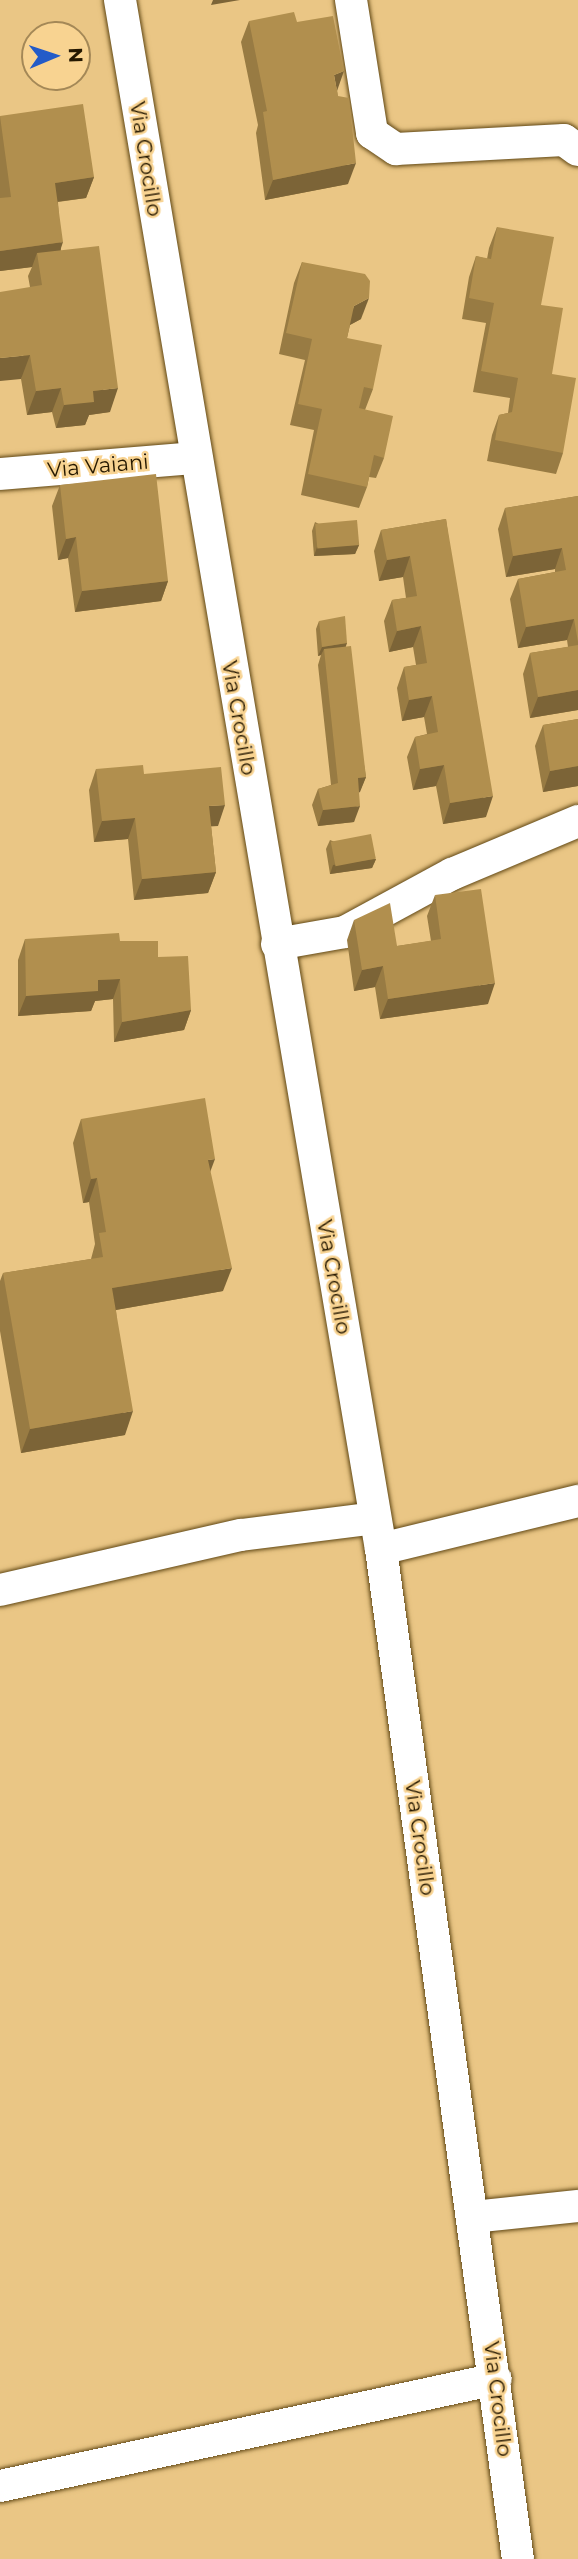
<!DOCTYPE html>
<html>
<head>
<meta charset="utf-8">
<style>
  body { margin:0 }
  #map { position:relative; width:578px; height:2559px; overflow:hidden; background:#eac685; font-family:Montserrat,sans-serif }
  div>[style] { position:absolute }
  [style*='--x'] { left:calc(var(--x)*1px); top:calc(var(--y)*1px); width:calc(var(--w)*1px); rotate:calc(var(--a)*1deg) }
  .roads { filter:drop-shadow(0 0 2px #614815) drop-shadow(0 0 2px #614815) }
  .minor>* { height:32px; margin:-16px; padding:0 16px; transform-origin:16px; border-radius:16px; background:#fff }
  .wall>* { inset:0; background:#987b43 }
  .shaded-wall>* { inset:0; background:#7c6437 }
  .building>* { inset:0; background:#b18f4e; transform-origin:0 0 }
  span { translate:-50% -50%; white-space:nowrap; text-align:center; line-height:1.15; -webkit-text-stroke:5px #f8d391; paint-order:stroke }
  .street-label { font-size:21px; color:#251800 }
  .north { position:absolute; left:21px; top:21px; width:70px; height:70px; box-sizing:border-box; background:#f8d391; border:2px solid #a48857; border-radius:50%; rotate:88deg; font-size:19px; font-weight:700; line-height:28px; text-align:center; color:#251800 }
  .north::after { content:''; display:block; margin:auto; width:24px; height:32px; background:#235bc8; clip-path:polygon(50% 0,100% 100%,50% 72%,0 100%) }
</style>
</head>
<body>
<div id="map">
  <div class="roads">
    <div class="minor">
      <i style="--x:120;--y:0;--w:1571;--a:80.44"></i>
      <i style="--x:381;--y:1549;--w:1019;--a:82.28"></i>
      <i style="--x:351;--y:0;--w:135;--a:81"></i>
      <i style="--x:372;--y:133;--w:29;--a:34"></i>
      <i style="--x:396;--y:149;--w:168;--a:-3.1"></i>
      <i style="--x:564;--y:140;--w:17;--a:36"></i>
      <i style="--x:0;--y:474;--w:196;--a:-4.7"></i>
      <i style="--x:277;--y:944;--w:69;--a:-10"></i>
      <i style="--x:345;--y:932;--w:122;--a:-28.5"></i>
      <i style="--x:452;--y:874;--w:137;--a:-22.8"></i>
      <i style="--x:381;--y:1549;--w:203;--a:-13.7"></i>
      <i style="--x:0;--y:1590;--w:247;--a:-12.9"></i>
      <i style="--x:241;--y:1535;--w:135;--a:-7.2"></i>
      <i style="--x:473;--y:2217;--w:106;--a:-6"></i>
      <i style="--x:0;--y:2486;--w:507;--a:-12.17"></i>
    </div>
  </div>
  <div class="wall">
    <i style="clip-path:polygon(249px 21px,297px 22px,337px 90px,348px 184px,265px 200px,256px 133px,258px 125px,241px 42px)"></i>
    <i style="clip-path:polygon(0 116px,94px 177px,86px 198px,58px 202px,61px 250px,110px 412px,89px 415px,85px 425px,56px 428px,52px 412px,27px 415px,21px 379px,30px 287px,28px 276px,32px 267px,0 271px)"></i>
    <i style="clip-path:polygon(497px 227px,541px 305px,563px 453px,556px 474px,487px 461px,492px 435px,499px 415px,508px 413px,510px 398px,473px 392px,486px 323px,462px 319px,469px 277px,476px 256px,487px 259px,489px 248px)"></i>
    <i style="clip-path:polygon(302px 262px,361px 319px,350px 325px,347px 338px,373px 389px,365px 410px,384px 458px,376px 478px,369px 477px,367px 487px,359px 508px,301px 495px,314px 430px,290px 425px,305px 360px,279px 354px,294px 283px)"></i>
    <i style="clip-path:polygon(60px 485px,168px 581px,161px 601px,75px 612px,68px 558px,58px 560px,52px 506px)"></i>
    <i style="clip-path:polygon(578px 496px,578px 710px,530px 718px,523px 674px,530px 653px,568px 647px,567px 640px,518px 648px,510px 599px,518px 579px,555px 572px,555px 569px,506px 577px,498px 529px,505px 508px)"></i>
    <i style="clip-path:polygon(446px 519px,486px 817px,443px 824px,436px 786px,413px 790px,407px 757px,415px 737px,427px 734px,424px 717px,402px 721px,397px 688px,404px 667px,416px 665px,413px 647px,389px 652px,384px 621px,392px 600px,406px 598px,403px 577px,379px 581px,374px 551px,381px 530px)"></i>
    <i style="clip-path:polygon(315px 522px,359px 545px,355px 554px,314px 556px,312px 531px)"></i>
    <i style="clip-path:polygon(319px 621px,347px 643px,345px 646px,366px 777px,359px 793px,354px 822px,318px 826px,312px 805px,318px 789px,331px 785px,318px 665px,321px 655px,318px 656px,316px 629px)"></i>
    <i style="clip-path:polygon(578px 719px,578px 786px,543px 792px,535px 746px,543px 725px)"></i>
    <i style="clip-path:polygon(96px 769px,144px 774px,218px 826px,211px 826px,216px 872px,208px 893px,134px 900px,128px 839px,94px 842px,89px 790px)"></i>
    <i style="clip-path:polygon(330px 840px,376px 859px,372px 868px,330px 874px,326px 849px)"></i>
    <i style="clip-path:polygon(435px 895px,488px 1004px,380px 1019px,375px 987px,354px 991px,347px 940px,354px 920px,397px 946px,431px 941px,427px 916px)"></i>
    <i style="clip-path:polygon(25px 939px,120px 941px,158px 957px,191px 1010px,184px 1030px,114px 1042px,113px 999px,95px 1001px,91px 1011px,18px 1016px,18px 960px)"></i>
    <i style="clip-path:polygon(81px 1119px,210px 1172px,223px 1291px,116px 1310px,125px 1435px,21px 1453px,0 1331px,0 1281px,3px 1273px,91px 1259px,95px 1244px,89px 1202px,83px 1203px,73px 1143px)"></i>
  </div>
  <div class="shaded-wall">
    <i style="clip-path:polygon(213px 0,240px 0,211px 5px)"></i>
    <i style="clip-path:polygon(344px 71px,337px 91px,334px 75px)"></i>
    <i style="clip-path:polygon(356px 163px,348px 184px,265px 200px,273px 180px)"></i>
    <i style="clip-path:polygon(94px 177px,86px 198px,47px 203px,55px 183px)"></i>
    <i style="clip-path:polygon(63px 242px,56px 263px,37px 253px,32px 267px,0 271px,0 251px)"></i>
    <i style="clip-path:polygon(369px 298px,361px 319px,346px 327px,354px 306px)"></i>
    <i style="clip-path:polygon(30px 355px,21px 379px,0 381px,0 358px)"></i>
    <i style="clip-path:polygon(61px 388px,52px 412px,27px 415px,36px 391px)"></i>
    <i style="clip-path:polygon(118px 388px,110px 412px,89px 415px,85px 425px,56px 428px,64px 405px,93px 391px)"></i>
    <i style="clip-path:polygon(76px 537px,68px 558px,58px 560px,66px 539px)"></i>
    <i style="clip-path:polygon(359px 545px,355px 554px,314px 556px,317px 547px)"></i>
    <i style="clip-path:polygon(562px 548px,555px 569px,506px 577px,513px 556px)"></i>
    <i style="clip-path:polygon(410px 556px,403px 577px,379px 581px,387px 560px)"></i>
    <i style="clip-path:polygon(168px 581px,161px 601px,75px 612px,82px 591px)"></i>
    <i style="clip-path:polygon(574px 619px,567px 640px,518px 648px,526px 627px)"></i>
    <i style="clip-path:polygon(421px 626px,413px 647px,389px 652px,397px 631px)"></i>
    <i style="clip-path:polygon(347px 643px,344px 652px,324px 649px,321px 655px,318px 656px,322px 647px)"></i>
    <i style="clip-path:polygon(578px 690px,578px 710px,530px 718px,538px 697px)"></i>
    <i style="clip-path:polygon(432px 696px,424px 717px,402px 721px,409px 700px)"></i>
    <i style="clip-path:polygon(444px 765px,436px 786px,413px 790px,420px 769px)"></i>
    <i style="clip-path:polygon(578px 766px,578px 786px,543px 792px,550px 771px)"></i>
    <i style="clip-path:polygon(366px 777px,360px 792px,352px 794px,358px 778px)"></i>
    <i style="clip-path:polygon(493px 796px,486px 817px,443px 824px,450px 803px)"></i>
    <i style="clip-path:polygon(225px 805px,218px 826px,201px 827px,209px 806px)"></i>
    <i style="clip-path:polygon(360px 806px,354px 822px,318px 826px,323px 810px)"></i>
    <i style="clip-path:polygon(135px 818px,128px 839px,94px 842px,102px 821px)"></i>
    <i style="clip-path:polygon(376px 859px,372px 868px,330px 874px,333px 865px)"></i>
    <i style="clip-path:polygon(216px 872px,208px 893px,134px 900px,142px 879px)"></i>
    <i style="clip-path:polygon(383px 966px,375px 987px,354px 991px,362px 970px)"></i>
    <i style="clip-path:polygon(120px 979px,113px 999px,95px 1001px,91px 1011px,18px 1016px,26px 996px,98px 980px)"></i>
    <i style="clip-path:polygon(495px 983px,488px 1004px,380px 1019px,388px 999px)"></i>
    <i style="clip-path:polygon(191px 1010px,184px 1030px,114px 1042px,122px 1022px)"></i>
    <i style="clip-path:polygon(215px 1159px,206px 1183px,208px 1160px)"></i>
    <i style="clip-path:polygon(97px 1178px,89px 1202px,83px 1203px,91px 1179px)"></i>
    <i style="clip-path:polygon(232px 1268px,223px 1291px,104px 1312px,112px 1288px)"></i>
    <i style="clip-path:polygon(133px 1411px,125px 1435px,21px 1453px,30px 1429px)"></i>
  </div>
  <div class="building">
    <i style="clip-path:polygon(294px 12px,297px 22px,333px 16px,344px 71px,334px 75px,338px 96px,349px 98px,356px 163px,273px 180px,263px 112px,267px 111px,249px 21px)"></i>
    <i style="clip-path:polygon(83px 104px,94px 177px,55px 183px,63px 242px,0 251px,0 198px,11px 197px,0 116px)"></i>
    <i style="clip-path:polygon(497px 227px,554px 237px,541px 305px,563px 308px,552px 374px,576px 378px,563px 453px,495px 440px,499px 415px,512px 412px,518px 378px,481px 371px,494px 303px,469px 298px,476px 256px,491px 259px)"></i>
    <i style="clip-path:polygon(99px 246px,118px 388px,93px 391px,94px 402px,64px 405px,61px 388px,36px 391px,30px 355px,0 358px,0 292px,42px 285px,37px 253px)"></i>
    <i style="clip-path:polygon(302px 262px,365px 274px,370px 281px,369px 298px,354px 306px,347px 338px,382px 345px,373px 389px,364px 387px,359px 408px,393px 416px,384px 458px,374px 455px,367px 487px,308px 474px,322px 409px,298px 404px,312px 339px,286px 333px)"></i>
    <i style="clip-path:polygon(156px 474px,168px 581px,82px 591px,76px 537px,66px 539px,60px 485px)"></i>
    <i style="clip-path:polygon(578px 496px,578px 642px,574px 619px,526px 627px,518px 579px,566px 570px,562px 548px,513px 556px,505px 508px)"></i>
    <i style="clip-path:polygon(446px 519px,493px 796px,450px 803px,444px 765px,420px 769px,415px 737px,438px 732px,432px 696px,409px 700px,404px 667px,427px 663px,421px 626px,397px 631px,392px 600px,417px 596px,410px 556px,387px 560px,381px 530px)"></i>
    <i style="left:357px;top:520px;width:25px;height:42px;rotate:85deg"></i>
    <i style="clip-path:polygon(345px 616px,347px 643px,322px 647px,319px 621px)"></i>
    <i style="clip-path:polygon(578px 645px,578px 690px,538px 697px,530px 653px)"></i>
    <i style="clip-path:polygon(351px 646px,366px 777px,358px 778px,360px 806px,323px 810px,318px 789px,338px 783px,324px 649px)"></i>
    <i style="clip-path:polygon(578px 719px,578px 766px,550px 771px,543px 725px)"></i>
    <i style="clip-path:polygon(143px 765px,144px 774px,221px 767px,225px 805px,209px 806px,216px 872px,142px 879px,135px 818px,102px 821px,96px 769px)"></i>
    <i style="left:371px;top:834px;width:25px;height:41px;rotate:79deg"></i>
    <i style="clip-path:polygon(481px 889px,495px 983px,388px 999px,383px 966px,362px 970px,354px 920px,390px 903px,397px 946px,441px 939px,435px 895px)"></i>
    <i style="clip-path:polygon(119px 933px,120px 941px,158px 941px,158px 957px,188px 956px,191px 1010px,122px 1022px,120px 979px,98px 980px,98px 991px,26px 996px,25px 939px)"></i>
    <i style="clip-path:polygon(205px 1098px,215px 1159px,208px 1160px,232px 1268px,112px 1288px,133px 1411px,30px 1429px,3px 1273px,103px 1257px,99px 1233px,106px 1232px,97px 1178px,91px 1179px,81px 1119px)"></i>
  </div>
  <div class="street-label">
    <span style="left:146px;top:159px;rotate:81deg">Via Crocillo</span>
    <span style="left:98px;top:466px;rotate:-5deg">Via Vaiani</span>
    <span style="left:239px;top:718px;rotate:80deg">Via Crocillo</span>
    <span style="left:334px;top:1277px;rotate:80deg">Via Crocillo</span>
    <span style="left:420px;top:1838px;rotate:82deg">Via Crocillo</span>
    <span style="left:498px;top:2399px;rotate:83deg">Via Crocillo</span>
  </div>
  <div class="north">N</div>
</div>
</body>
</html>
